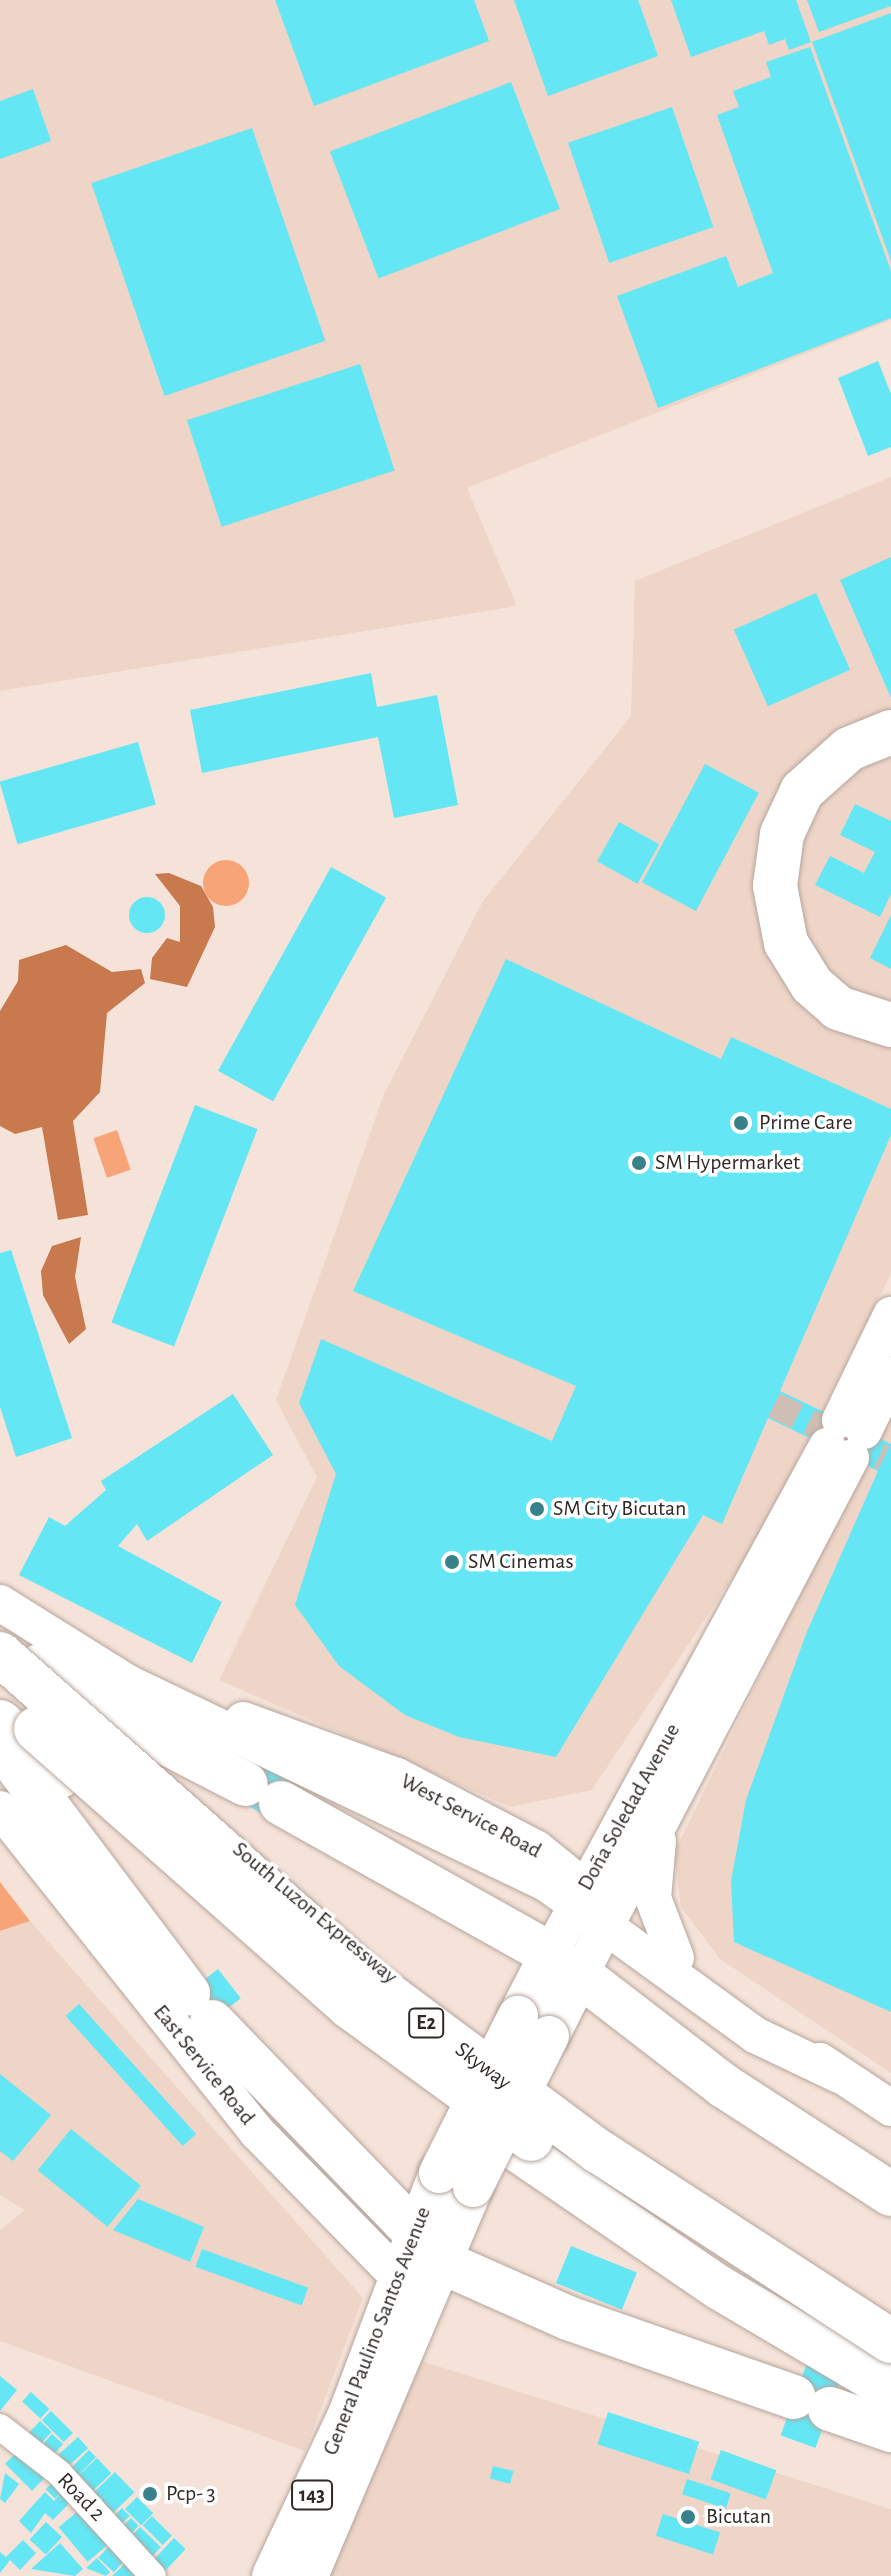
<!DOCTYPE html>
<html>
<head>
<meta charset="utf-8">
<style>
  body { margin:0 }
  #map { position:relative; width:891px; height:2576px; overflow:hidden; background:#f5e3d9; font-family:"Alegreya Sans",sans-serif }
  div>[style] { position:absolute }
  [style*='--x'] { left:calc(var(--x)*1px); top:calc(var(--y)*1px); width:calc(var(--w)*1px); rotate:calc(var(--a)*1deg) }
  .built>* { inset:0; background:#eed5c8 }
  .green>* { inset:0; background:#f6a478; transform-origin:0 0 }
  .round { border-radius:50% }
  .water>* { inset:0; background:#c8794d }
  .building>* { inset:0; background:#64e6f4; transform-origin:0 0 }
  .street-tunnel>* { height:26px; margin-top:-13px; transform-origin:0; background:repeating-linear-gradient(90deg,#cebeb5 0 26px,transparent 0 39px) }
  .roads { filter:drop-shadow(0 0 2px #b6a59c) drop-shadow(0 0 2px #b6a59c) }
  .street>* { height:26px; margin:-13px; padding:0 13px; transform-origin:13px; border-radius:13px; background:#fff }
  .secondary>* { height:36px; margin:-18px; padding:0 18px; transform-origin:18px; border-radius:18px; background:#fff }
  .primary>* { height:40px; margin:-20px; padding:0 20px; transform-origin:20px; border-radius:20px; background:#fff }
  .highway>* { height:44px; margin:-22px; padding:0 22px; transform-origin:22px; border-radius:22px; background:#fff }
  .bridges { filter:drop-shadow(0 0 2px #b6a59c) drop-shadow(0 0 2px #b6a59c) }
  .primary-bridge>* { height:40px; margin:-20px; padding:0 20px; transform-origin:20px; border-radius:20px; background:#fff }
  .highway-bridge>* { height:44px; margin:-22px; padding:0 22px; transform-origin:22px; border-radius:22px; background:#fff }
  .dots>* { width:22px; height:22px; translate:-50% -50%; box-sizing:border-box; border:4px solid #fff; border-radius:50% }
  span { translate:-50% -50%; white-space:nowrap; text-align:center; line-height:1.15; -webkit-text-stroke:7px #fff; paint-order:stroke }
  .shield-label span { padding:2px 6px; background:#fff; border:2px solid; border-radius:6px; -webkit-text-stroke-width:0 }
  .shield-label { font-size:20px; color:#302925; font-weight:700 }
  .poi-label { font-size:22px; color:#302925 }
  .left { translate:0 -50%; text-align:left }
  .street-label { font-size:22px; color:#302925 }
</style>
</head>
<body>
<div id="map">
  <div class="built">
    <i style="clip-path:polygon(0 0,891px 0,891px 320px,467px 488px,517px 606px,0 691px)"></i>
    <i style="clip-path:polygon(891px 477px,891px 1274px,826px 1403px,878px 1430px,891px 1406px,891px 2073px,720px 1959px,681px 1907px,674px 1853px,861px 1469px,806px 1443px,757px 1541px,592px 1790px,510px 1807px,219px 1680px,317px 1477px,276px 1400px,384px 1094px,483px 901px,631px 716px,635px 581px)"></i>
    <i style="clip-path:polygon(30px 1921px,363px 2298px,305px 2451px,0 2341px,0 2230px,25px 2210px,0 2195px,0 1931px)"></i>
    <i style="clip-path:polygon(412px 2358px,891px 2509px,891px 2576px,328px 2576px)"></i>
  </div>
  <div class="green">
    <i class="round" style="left:203px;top:860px;width:46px;height:46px"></i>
    <i style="left:117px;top:1130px;width:42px;height:25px;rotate:71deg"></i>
    <i style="clip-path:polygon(0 1882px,30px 1921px,0 1931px)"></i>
  </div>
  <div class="water">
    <i style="clip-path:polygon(169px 873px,201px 886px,213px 907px,215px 927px,187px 987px,150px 979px,152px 958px,167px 938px,180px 942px,180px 906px,155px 874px)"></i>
    <i style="clip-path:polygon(66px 945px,112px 972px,141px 969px,145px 983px,107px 1013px,100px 1092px,73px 1121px,88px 1215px,58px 1220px,42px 1127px,15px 1134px,0 1126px,0 1011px,18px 981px,19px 960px)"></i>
    <i style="clip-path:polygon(81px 1237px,75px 1277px,86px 1329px,69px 1344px,43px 1295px,41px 1271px,52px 1246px)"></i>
  </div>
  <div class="building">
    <i style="clip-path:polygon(275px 0,474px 0,489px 41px,314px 106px)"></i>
    <i style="clip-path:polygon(514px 0,638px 0,658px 56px,548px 96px)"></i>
    <i style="clip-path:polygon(671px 0,796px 0,811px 42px,789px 50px,785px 39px,769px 45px,764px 31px,691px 57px)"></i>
    <i style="clip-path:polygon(807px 0,891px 0,891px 6px,819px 32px)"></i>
    <i style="clip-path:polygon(891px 13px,891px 261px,812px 42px)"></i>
    <i style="clip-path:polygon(810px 47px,891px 271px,891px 318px,658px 408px,617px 296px,726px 256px,738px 287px,773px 273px,717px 115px,739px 107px,733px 91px,771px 77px,766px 62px)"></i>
    <i style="left:511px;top:82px;width:136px;height:194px;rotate:69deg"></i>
    <i style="clip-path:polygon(33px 89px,51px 141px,0 159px,0 101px)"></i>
    <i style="left:672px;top:107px;width:127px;height:110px;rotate:71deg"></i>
    <i style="left:252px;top:128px;width:225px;height:170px;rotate:71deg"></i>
    <i style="clip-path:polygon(878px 361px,891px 394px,891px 447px,868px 456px,838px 378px)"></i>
    <i style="left:360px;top:364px;width:112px;height:182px;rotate:72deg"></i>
    <i style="clip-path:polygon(891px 557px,891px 698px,840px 580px)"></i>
    <i style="left:816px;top:593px;width:84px;height:90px;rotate:66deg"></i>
    <i style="clip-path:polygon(371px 673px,377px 707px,437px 695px,458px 805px,394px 818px,378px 737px,202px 773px,190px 710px)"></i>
    <i style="left:138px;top:742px;width:65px;height:144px;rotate:74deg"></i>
    <i style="left:705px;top:764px;width:61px;height:134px;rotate:28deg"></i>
    <i style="clip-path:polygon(855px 804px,891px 821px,891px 894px,880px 917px,815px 885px,830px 856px,864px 873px,875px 852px,840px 835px)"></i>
    <i style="left:619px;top:822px;width:46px;height:45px;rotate:29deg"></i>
    <i style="left:331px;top:867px;width:63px;height:233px;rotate:29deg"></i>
    <i class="round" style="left:129px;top:897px;width:36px;height:36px"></i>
    <i style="clip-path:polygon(891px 915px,891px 969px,870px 958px)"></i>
    <i style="clip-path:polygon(506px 959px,721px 1059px,731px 1037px,891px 1109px,891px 1135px,780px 1391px,891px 1444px,891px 2012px,734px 1942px,731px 1881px,746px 1800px,806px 1634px,878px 1471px,768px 1418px,722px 1524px,703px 1515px,556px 1757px,459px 1737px,405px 1715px,339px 1666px,295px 1605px,336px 1474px,299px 1403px,321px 1339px,552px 1441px,576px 1386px,353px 1291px)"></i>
    <i style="left:195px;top:1105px;width:67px;height:233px;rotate:21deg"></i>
    <i style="clip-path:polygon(11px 1250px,72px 1438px,16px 1457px,0 1407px,0 1253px)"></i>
    <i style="clip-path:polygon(233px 1394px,273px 1455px,147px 1541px,137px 1524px,118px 1546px,222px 1602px,192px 1663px,19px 1575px,49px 1517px,65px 1526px,106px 1490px,101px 1481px)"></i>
    <i style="left:258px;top:1763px;width:40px;height:42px;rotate:30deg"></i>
    <i style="left:218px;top:1969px;width:37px;height:55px;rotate:52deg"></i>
    <i style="left:79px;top:2004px;width:175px;height:18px;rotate:48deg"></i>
    <i style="clip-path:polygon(0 2074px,51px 2115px,13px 2161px,0 2151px)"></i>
    <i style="left:71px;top:2129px;width:90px;height:53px;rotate:39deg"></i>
    <i style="clip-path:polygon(138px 2199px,204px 2227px,190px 2262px,113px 2230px)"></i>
    <i style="left:571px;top:2246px;width:71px;height:40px;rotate:22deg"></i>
    <i style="left:202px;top:2249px;width:113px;height:19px;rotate:20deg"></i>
    <i style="left:807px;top:2363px;width:37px;height:77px;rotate:20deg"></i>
    <i style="clip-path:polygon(0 2376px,17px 2390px,0 2411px)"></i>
    <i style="left:31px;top:2392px;width:25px;height:13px;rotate:43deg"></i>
    <i style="left:51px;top:2411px;width:31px;height:13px;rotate:45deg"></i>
    <i style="left:608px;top:2412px;width:96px;height:34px;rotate:18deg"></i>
    <i style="left:40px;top:2421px;width:16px;height:23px;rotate:43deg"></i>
    <i style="left:52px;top:2434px;width:15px;height:13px;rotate:42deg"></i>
    <i style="left:78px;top:2437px;width:15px;height:26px;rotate:48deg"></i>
    <i style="left:20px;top:2449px;width:38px;height:21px;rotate:45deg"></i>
    <i style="left:89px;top:2450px;width:10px;height:25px;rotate:45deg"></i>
    <i style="left:721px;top:2450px;width:59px;height:31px;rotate:20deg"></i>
    <i style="left:97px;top:2458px;width:21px;height:25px;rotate:47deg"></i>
    <i style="left:493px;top:2466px;width:21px;height:13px;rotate:14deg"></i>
    <i style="left:115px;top:2472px;width:28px;height:31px;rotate:46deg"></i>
    <i style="clip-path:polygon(5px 2473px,19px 2484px,5px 2503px,0 2499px)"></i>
    <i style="left:57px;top:2478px;width:13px;height:16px;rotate:45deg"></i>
    <i style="left:687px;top:2479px;width:46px;height:16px;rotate:18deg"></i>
    <i style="clip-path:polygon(66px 2487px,76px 2496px,53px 2520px,45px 2513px,31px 2533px,19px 2521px,45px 2492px,54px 2501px)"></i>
    <i style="left:137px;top:2497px;width:23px;height:17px;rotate:45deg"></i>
    <i style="left:84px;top:2506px;width:45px;height:33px;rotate:50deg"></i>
    <i style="left:122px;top:2508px;width:11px;height:13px;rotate:45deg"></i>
    <i style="left:663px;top:2514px;width:60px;height:23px;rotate:18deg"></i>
    <i style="left:152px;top:2516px;width:28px;height:13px;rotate:45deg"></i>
    <i style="left:131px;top:2518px;width:11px;height:13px;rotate:45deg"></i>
    <i style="left:46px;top:2522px;width:22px;height:24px;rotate:43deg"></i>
    <i style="left:140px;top:2527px;width:29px;height:13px;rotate:44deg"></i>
    <i style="left:174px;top:2538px;width:16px;height:32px;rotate:43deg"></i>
    <i style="clip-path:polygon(23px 2540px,36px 2553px,20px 2570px,10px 2560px,0 2573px,0 2552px,6px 2557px)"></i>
    <i style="left:114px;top:2541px;width:21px;height:23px;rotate:43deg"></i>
    <i style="clip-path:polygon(60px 2543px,83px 2569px,75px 2576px,31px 2569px)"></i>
    <i style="clip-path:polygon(97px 2558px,110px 2572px,106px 2576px,86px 2568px)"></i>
    <i style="clip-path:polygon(130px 2559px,142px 2576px,112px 2576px)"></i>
  </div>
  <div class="street-tunnel">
    <i style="--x:774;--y:1405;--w:122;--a:25.7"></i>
  </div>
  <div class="roads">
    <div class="street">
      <i style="--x:0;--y:2427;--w:75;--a:37.9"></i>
      <i style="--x:59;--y:2473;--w:139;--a:47.6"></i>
    </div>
    <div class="secondary">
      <i style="--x:840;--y:1420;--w:117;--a:-64.1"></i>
      <i style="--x:864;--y:1431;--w:62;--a:-64.3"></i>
      <i style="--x:0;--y:1603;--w:151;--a:32"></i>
      <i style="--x:128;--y:1683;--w:463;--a:25.6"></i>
      <i style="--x:546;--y:1883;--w:258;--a:36"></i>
      <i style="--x:755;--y:2035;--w:93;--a:25.5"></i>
      <i style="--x:243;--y:1720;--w:164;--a:20"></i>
      <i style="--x:397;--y:1776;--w:158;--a:27.5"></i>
      <i style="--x:537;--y:1849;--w:54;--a:39"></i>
      <i style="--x:0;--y:1809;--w:413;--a:51.5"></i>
      <i style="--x:257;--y:2132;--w:232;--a:45.7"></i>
      <i style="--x:658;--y:1841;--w:57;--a:95"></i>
      <i style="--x:653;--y:1898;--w:64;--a:69"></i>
      <i style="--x:550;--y:1954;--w:579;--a:-61.4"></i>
      <i style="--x:580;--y:1975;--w:584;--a:-62.34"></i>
      <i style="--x:820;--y:2061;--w:85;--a:33.5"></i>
    </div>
    <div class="primary">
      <i style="--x:518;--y:2016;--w:70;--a:-62.7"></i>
      <i style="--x:550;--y:1954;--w:37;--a:35"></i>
      <i style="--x:580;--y:1975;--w:68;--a:116.9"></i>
      <i style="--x:272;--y:2576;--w:181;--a:-64.8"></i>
      <i style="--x:349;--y:2412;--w:255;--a:-69.4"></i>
      <i style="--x:308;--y:2576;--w:423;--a:-67"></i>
    </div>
    <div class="highway">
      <i style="--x:891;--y:732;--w:45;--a:158"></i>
      <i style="--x:849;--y:749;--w:63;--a:138.2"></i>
      <i style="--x:802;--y:791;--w:47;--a:114.9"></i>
      <i style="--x:782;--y:834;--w:52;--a:97.7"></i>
      <i style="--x:775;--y:886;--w:58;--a:79.1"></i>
      <i style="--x:786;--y:943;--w:49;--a:58.2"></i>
      <i style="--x:812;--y:985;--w:35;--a:41"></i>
      <i style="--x:838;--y:1008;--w:56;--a:17.8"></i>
      <i style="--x:39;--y:1666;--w:56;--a:37.7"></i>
      <i style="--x:83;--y:1700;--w:183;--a:27.3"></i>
      <i style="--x:0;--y:1722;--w:81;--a:41.5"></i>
      <i style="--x:4;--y:1749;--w:306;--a:53"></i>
      <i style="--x:281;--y:1803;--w:308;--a:29.3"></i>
      <i style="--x:580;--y:1975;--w:182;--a:37.6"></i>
      <i style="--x:724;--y:2086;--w:199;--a:32.9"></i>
      <i style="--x:212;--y:2022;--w:292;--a:46"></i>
      <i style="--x:483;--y:2126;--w:287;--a:34.4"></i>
      <i style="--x:720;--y:2288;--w:199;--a:30.6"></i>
      <i style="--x:444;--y:2263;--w:136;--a:23.9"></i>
      <i style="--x:568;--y:2318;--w:239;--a:19.3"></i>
      <i style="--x:830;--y:2409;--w:65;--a:19"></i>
    </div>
  </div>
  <div class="bridges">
    <div class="primary-bridge">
      <i style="--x:439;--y:2173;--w:176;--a:-63.3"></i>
      <i style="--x:473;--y:2187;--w:169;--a:-63.3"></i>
    </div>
    <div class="highway-bridge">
      <i style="--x:0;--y:1654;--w:495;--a:41.5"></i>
      <i style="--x:371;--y:1982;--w:283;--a:36.7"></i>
      <i style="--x:598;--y:2151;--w:349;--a:33"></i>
      <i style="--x:36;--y:1729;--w:419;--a:41.5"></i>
      <i style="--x:350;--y:2007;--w:224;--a:36.1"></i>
    </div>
  </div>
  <div class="dots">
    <i style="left:741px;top:1123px;background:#398189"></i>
    <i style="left:639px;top:1163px;background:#398189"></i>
    <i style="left:537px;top:1509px;background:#398189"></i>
    <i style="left:452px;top:1562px;background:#398189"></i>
    <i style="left:150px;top:2494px;background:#398189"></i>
    <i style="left:688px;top:2517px;background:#398189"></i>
  </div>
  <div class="shield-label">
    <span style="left:426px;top:2023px">E2</span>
    <span style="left:312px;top:2495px">143</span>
  </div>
  <div class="poi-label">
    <span class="left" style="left:759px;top:1123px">Prime Care</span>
    <span class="left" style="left:655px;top:1163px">SM Hypermarket</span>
    <span class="left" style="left:553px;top:1509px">SM City Bicutan</span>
    <span class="left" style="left:468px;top:1562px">SM Cinemas</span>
    <span class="left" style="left:166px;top:2494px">Pcp- 3</span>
    <span class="left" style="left:706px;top:2517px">Bicutan</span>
  </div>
  <div class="street-label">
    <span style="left:629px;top:1807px;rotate:-61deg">Doña Soledad Avenue</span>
    <span style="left:471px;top:1816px;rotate:28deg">West Service Road</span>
    <span style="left:315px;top:1913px;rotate:40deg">South Luzon Expressway</span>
    <span style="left:204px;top:2065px;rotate:51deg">East Service Road</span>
    <span style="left:483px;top:2066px;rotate:37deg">Skyway</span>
    <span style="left:377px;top:2331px;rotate:-69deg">General Paulino Santos Avenue</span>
    <span style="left:81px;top:2497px;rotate:46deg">Road 2</span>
  </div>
</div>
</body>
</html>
